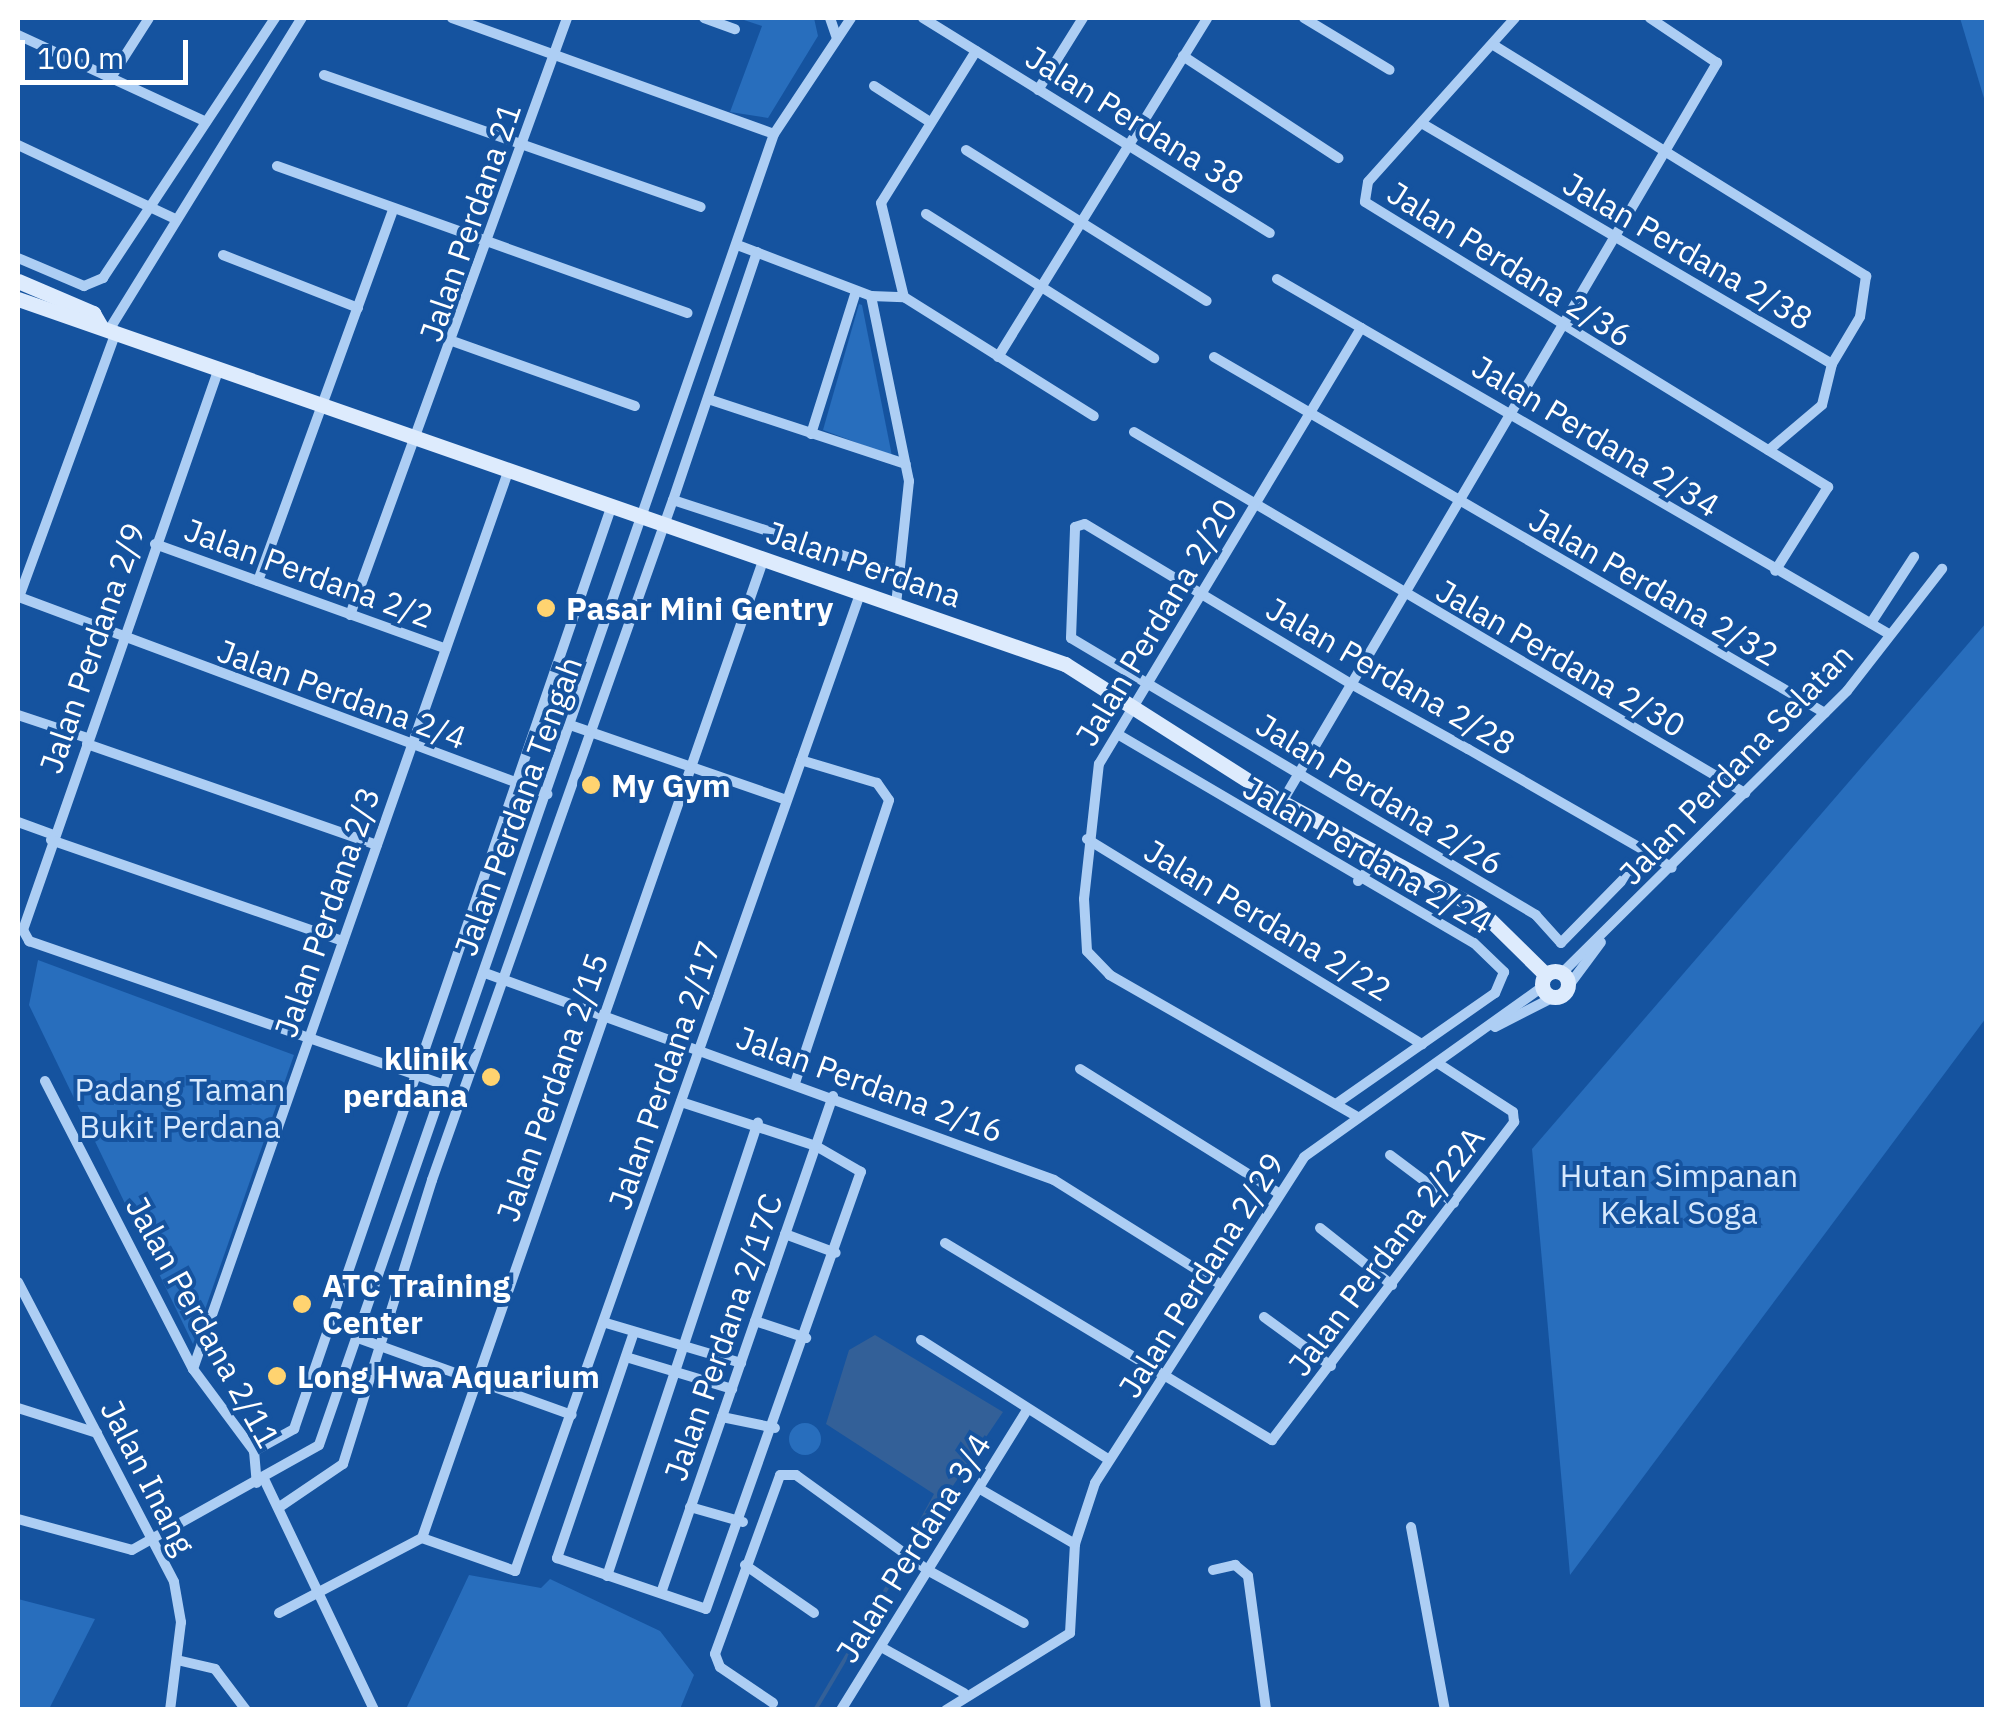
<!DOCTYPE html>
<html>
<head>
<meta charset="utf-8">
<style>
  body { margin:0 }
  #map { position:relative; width:2004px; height:1727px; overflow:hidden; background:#15539f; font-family:"IBM Plex Sans",sans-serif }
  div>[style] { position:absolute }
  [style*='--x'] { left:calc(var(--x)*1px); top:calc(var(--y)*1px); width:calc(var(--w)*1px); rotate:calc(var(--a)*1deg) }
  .green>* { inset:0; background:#286ebd }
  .round { border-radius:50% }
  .water>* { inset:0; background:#336098 }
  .stream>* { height:4px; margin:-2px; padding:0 2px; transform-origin:2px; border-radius:2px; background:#336098 }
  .street>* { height:10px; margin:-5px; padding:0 5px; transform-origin:5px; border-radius:5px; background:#adcef4 }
  .secondary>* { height:15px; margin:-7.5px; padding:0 7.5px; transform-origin:7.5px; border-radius:7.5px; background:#ddebfd }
  .secondary>.ring { margin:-7.5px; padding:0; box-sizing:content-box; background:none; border:15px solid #ddebfd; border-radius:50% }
  .dots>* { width:28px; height:28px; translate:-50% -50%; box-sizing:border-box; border:5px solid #15539f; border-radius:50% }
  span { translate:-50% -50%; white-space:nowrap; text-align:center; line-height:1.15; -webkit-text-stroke:8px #15539f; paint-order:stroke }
  .street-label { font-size:32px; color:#fff }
  .poi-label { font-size:32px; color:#fff; font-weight:700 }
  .left { translate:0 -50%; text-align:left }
  .right { translate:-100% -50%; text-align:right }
  .park-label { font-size:32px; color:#d6e8fd }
  .frame { position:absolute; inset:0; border:20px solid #fff; pointer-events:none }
  .scale { position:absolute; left:20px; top:40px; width:168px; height:45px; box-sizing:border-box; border:5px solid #fff; border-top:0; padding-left:12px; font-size:30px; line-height:35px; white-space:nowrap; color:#fff; -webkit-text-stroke:8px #15539f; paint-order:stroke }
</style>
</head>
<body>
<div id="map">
  <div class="green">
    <i style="clip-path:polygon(738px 18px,814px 18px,818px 36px,768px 118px,730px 112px,762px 26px)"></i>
    <i style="clip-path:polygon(1960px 18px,1986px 18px,1986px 105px)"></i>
    <i style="clip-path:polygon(859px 304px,862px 305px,892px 456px,823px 430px)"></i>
    <i style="clip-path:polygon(1986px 623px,1986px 1018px,1570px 1575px,1532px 1149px)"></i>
    <i style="clip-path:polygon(38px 960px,294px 1055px,193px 1344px,29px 1005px)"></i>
    <i class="round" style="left:789px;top:1423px;width:32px;height:32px"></i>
    <i style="clip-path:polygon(469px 1575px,541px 1588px,550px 1579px,660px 1631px,694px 1675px,680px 1709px,406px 1709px)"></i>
    <i style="clip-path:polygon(18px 1599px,95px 1619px,49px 1709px,18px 1709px)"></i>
  </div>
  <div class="water">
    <i style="clip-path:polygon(875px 1335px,1003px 1412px,921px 1533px,914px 1530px,934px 1494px,826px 1424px,849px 1350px)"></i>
  </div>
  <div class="stream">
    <i style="--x:909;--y:1551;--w:21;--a:-65"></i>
    <i style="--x:815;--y:1710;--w:175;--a:-59.5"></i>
  </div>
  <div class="street">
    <i style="--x:452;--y:18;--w:342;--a:19.8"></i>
    <i style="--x:704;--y:18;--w:33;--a:20"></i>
    <i style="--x:830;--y:18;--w:21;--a:71"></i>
    <i style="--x:923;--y:18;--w:408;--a:31.8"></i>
    <i style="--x:1304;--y:18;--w:100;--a:31.2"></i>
    <i style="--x:1515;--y:18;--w:220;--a:131.9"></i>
    <i style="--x:1368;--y:182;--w:20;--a:99"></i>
    <i style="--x:1365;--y:202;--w:544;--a:31.61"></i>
    <i style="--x:1828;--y:487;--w:99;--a:122.2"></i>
    <i style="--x:18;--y:35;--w:207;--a:24.8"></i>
    <i style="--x:1495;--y:46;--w:437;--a:31.8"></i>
    <i style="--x:1866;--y:276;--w:41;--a:98.3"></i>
    <i style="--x:1860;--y:317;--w:55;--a:120.8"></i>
    <i style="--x:1832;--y:364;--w:42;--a:103.7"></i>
    <i style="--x:1822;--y:405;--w:70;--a:139.7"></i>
    <i style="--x:976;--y:51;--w:179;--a:122"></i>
    <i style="--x:881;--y:203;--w:97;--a:76.3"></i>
    <i style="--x:904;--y:297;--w:224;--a:32.1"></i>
    <i style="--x:1183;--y:56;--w:186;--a:33.3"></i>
    <i style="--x:324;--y:75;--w:399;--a:19.3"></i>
    <i style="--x:110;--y:79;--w:72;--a:-57.4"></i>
    <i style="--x:874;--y:86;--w:67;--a:32.7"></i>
    <i style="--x:1038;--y:90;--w:85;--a:-58"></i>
    <i style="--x:1423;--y:124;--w:474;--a:30.4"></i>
    <i style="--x:18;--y:145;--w:171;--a:25.2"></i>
    <i style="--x:966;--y:150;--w:284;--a:32.1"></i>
    <i style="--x:277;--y:166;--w:436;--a:19.7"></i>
    <i style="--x:926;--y:214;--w:270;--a:32.3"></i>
    <i style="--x:740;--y:246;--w:140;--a:20.9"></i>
    <i style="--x:871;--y:296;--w:33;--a:2"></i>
    <i style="--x:757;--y:252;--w:262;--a:108.7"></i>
    <i style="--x:673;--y:500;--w:239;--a:18.1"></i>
    <i style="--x:223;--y:255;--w:145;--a:21.4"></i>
    <i style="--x:18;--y:258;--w:72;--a:23"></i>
    <i style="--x:84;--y:286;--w:21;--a:-23"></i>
    <i style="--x:103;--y:278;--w:312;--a:-56.5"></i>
    <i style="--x:1277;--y:279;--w:708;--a:30.12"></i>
    <i style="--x:871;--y:296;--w:189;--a:78.4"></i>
    <i style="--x:909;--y:481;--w:125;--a:96"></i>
    <i style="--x:109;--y:330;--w:367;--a:-58.3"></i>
    <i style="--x:116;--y:332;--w:282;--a:110.1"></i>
    <i style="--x:19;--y:597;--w:564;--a:20.46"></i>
    <i style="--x:455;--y:342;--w:191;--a:19.6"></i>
    <i style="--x:998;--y:357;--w:398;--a:-58.3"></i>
    <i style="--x:1214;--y:357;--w:707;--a:30.23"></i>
    <i style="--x:218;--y:371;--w:592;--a:109.23"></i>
    <i style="--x:23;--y:930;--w:13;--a:61"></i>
    <i style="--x:29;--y:941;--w:439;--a:19.1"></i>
    <i style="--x:708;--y:399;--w:208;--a:18.2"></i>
    <i style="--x:1134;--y:432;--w:710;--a:30.58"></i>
    <i style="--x:811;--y:434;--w:150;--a:-72.5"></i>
    <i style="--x:155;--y:544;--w:309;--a:19.8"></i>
    <i style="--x:258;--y:581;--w:395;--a:-70"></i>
    <i style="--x:350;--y:615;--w:635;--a:-70.02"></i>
    <i style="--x:1871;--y:623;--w:79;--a:-56.9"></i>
    <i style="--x:18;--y:715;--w:73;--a:18.4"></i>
    <i style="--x:573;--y:726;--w:226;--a:19.1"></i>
    <i style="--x:1119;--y:735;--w:411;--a:30.4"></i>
    <i style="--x:1474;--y:943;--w:42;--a:44"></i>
    <i style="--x:1504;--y:972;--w:23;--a:113"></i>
    <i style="--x:1495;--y:993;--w:194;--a:145.1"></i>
    <i style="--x:87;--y:744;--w:307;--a:19.2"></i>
    <i style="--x:1282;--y:802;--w:858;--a:-59.52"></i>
    <i style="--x:1717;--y:63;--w:81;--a:-146.1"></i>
    <i style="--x:18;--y:822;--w:37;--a:20"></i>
    <i style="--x:1087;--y:839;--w:393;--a:31.5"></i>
    <i style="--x:51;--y:840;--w:309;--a:19.1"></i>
    <i style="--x:1649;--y:853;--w:126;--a:134.4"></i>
    <i style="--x:1561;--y:943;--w:38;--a:-132"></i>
    <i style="--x:1536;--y:915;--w:541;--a:-149.22"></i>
    <i style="--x:1071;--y:638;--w:111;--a:-87.9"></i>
    <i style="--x:1075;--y:527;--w:10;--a:-17"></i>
    <i style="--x:1085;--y:524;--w:310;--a:31"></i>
    <i style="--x:1351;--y:684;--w:134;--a:29.1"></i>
    <i style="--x:1468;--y:749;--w:209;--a:29.9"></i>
    <i style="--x:1649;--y:853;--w:27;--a:33"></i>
    <i style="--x:1358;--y:881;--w:34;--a:-47"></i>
    <i style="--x:485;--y:973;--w:605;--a:19.99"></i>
    <i style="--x:1054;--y:1180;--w:194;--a:32.1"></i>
    <i style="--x:1562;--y:973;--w:401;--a:-44.7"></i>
    <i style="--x:1847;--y:691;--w:155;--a:-52.1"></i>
    <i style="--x:1567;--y:988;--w:57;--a:-53.5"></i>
    <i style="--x:1495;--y:1027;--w:66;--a:-27"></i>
    <i style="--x:1080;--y:1069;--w:232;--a:32"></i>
    <i style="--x:45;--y:1081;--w:324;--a:62.8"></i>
    <i style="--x:193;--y:1369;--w:102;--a:53.4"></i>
    <i style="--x:254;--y:1451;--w:32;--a:85"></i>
    <i style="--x:795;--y:1083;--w:298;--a:-71.6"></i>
    <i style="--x:889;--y:800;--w:21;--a:-125"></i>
    <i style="--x:877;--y:783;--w:79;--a:-163.2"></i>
    <i style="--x:1356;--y:1116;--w:284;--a:-150.2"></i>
    <i style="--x:1110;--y:975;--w:33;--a:-134"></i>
    <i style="--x:1087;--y:951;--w:52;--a:-93.3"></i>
    <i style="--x:1084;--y:899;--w:136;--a:-83.7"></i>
    <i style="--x:1099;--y:764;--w:509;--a:-59"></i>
    <i style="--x:1390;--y:1155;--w:80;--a:36.9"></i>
    <i style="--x:1320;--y:1228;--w:92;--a:38.4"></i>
    <i style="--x:785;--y:1234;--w:54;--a:20.4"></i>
    <i style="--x:945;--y:1243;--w:382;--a:31.1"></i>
    <i style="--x:1272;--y:1440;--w:400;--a:-52.7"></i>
    <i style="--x:1514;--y:1122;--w:10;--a:-96"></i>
    <i style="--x:1513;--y:1112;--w:88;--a:-147"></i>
    <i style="--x:18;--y:1282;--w:338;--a:62.5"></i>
    <i style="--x:174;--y:1582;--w:41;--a:80.1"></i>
    <i style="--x:181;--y:1622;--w:89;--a:97.1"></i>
    <i style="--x:1264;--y:1317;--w:83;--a:36.2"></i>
    <i style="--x:755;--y:1321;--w:54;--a:18.4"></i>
    <i style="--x:606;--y:1323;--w:141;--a:16.5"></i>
    <i style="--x:634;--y:1332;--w:239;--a:108.8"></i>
    <i style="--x:557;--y:1558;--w:157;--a:18.9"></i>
    <i style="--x:706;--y:1609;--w:464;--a:-70.5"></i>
    <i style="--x:861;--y:1172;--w:52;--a:-150"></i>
    <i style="--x:816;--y:1146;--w:142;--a:-161.9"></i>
    <i style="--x:358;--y:1338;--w:227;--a:19.8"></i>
    <i style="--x:921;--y:1340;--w:222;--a:32.5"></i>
    <i style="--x:626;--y:1357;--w:111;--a:16.8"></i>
    <i style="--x:193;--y:1369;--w:951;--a:-70.65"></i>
    <i style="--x:18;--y:1408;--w:83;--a:17.6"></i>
    <i style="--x:722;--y:1417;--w:54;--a:11.7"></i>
    <i style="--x:254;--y:1451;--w:46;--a:-28.8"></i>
    <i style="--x:294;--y:1429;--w:974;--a:-71.01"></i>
    <i style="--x:264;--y:1479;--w:256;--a:64.5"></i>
    <i style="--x:980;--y:1489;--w:110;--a:30.1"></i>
    <i style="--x:281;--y:1506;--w:75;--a:-34.1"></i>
    <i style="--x:343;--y:1464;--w:298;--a:-72.6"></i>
    <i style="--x:432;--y:1180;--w:721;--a:-70.49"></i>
    <i style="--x:690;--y:1507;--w:55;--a:15.8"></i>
    <i style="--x:18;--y:1519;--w:118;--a:15.2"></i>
    <i style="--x:132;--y:1550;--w:214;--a:-29.3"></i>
    <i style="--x:319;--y:1445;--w:1388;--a:-70.86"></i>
    <i style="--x:774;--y:134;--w:139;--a:-56.4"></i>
    <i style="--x:1411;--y:1527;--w:186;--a:79.5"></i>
    <i style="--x:422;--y:1538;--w:99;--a:19.5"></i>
    <i style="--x:515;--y:1571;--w:1039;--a:-70.55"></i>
    <i style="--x:745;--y:1565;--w:84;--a:34.8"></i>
    <i style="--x:1213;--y:1570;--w:23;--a:-13"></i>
    <i style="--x:1235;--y:1565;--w:17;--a:40"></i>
    <i style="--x:1248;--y:1576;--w:135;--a:82.3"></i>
    <i style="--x:607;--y:1576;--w:478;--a:-71.6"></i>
    <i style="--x:661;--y:1593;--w:526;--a:-70.91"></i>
    <i style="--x:279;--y:1613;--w:161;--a:-27.7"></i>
    <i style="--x:422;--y:1538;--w:1038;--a:-70.76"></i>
    <i style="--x:881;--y:1647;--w:95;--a:29"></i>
    <i style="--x:177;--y:1660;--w:39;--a:13"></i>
    <i style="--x:215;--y:1669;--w:51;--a:52.9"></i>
    <i style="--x:773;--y:1703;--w:64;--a:-145.8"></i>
    <i style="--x:720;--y:1667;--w:14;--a:-111"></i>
    <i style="--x:715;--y:1654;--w:190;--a:-70"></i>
    <i style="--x:780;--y:1475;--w:16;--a:0"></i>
    <i style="--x:796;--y:1475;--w:164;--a:35.8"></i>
    <i style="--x:929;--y:1571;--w:108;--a:28.7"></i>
    <i style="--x:841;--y:1710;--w:351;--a:-58.2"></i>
    <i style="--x:946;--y:1710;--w:146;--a:-31.8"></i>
    <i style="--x:1070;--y:1633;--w:89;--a:-86.8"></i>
    <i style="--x:1075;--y:1544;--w:64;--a:-71.8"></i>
    <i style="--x:1095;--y:1483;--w:387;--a:-57.3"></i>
    <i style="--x:1304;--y:1157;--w:292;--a:-35.5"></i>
  </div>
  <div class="secondary">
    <i style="--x:18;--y:281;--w:82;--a:23.1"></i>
    <i style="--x:93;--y:313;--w:16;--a:60"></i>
    <i style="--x:18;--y:299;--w:1109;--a:19.22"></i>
    <i style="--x:1065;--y:664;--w:257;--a:32.5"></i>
    <i style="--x:1282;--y:802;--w:223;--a:28.4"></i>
    <i style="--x:1478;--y:908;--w:95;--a:44.6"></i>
    <i class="ring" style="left:1542px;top:971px;width:11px;height:11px"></i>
  </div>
  <div class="dots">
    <i style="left:546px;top:608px;background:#ffd370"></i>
    <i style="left:591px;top:785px;background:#ffd370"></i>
    <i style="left:491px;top:1077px;background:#ffd370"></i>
    <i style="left:302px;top:1304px;background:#ffd370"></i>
    <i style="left:277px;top:1376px;background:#ffd370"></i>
  </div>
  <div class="street-label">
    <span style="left:1135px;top:120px;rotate:32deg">Jalan Perdana 38</span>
    <span style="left:470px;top:222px;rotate:-71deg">Jalan Perdana 21</span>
    <span style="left:1688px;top:251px;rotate:30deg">Jalan Perdana 2/38</span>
    <span style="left:1510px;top:264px;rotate:32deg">Jalan Perdana 2/36</span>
    <span style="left:1596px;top:436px;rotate:31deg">Jalan Perdana 2/34</span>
    <span style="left:864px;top:564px;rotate:19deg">Jalan Perdana</span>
    <span style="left:309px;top:573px;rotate:20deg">Jalan Perdana 2/2</span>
    <span style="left:1654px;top:587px;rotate:30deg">Jalan Perdana 2/32</span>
    <span style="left:1156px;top:622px;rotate:-59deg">Jalan Perdana 2/20</span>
    <span style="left:92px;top:648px;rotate:-71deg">Jalan Perdana 2/9</span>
    <span style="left:1561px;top:658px;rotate:30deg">Jalan Perdana 2/30</span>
    <span style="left:1391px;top:676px;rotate:30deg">Jalan Perdana 2/28</span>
    <span style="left:342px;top:694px;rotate:20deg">Jalan Perdana 2/4</span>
    <span style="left:1736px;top:764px;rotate:-46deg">Jalan Perdana Selatan</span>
    <span style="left:1380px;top:794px;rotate:31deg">Jalan Perdana 2/26</span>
    <span style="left:518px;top:806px;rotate:-70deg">Jalan Perdana Tengah</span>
    <span style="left:1368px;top:855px;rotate:30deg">Jalan Perdana 2/24</span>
    <span style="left:327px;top:912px;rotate:-71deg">Jalan Perdana 2/3</span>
    <span style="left:1268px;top:920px;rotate:31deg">Jalan Perdana 2/22</span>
    <span style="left:664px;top:1075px;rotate:-71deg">Jalan Perdana 2/17</span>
    <span style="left:870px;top:1084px;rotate:20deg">Jalan Perdana 2/16</span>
    <span style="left:552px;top:1087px;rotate:-71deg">Jalan Perdana 2/15</span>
    <span style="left:1386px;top:1251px;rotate:-53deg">Jalan Perdana 2/22A</span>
    <span style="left:1201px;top:1275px;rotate:-58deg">Jalan Perdana 2/29</span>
    <span style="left:203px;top:1322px;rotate:61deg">Jalan Perdana 2/11</span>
    <span style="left:723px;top:1337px;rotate:-71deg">Jalan Perdana 2/17C</span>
    <span style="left:148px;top:1477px;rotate:63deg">Jalan Inang</span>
    <span style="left:913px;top:1548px;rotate:-58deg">Jalan Perdana 3/4</span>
  </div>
  <div class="poi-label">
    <span class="left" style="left:566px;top:608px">Pasar Mini Gentry</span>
    <span class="left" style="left:611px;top:785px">My Gym</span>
    <span class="right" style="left:468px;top:1077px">klinik<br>perdana</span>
    <span class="left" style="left:322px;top:1304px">ATC Training<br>Center</span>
    <span class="left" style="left:297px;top:1376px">Long Hwa Aquarium</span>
  </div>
  <div class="park-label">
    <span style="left:180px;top:1108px">Padang Taman<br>Bukit Perdana</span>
    <span style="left:1679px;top:1194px">Hutan Simpanan<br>Kekal Soga</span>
  </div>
  <div class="frame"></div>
  <div class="scale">100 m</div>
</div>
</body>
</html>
